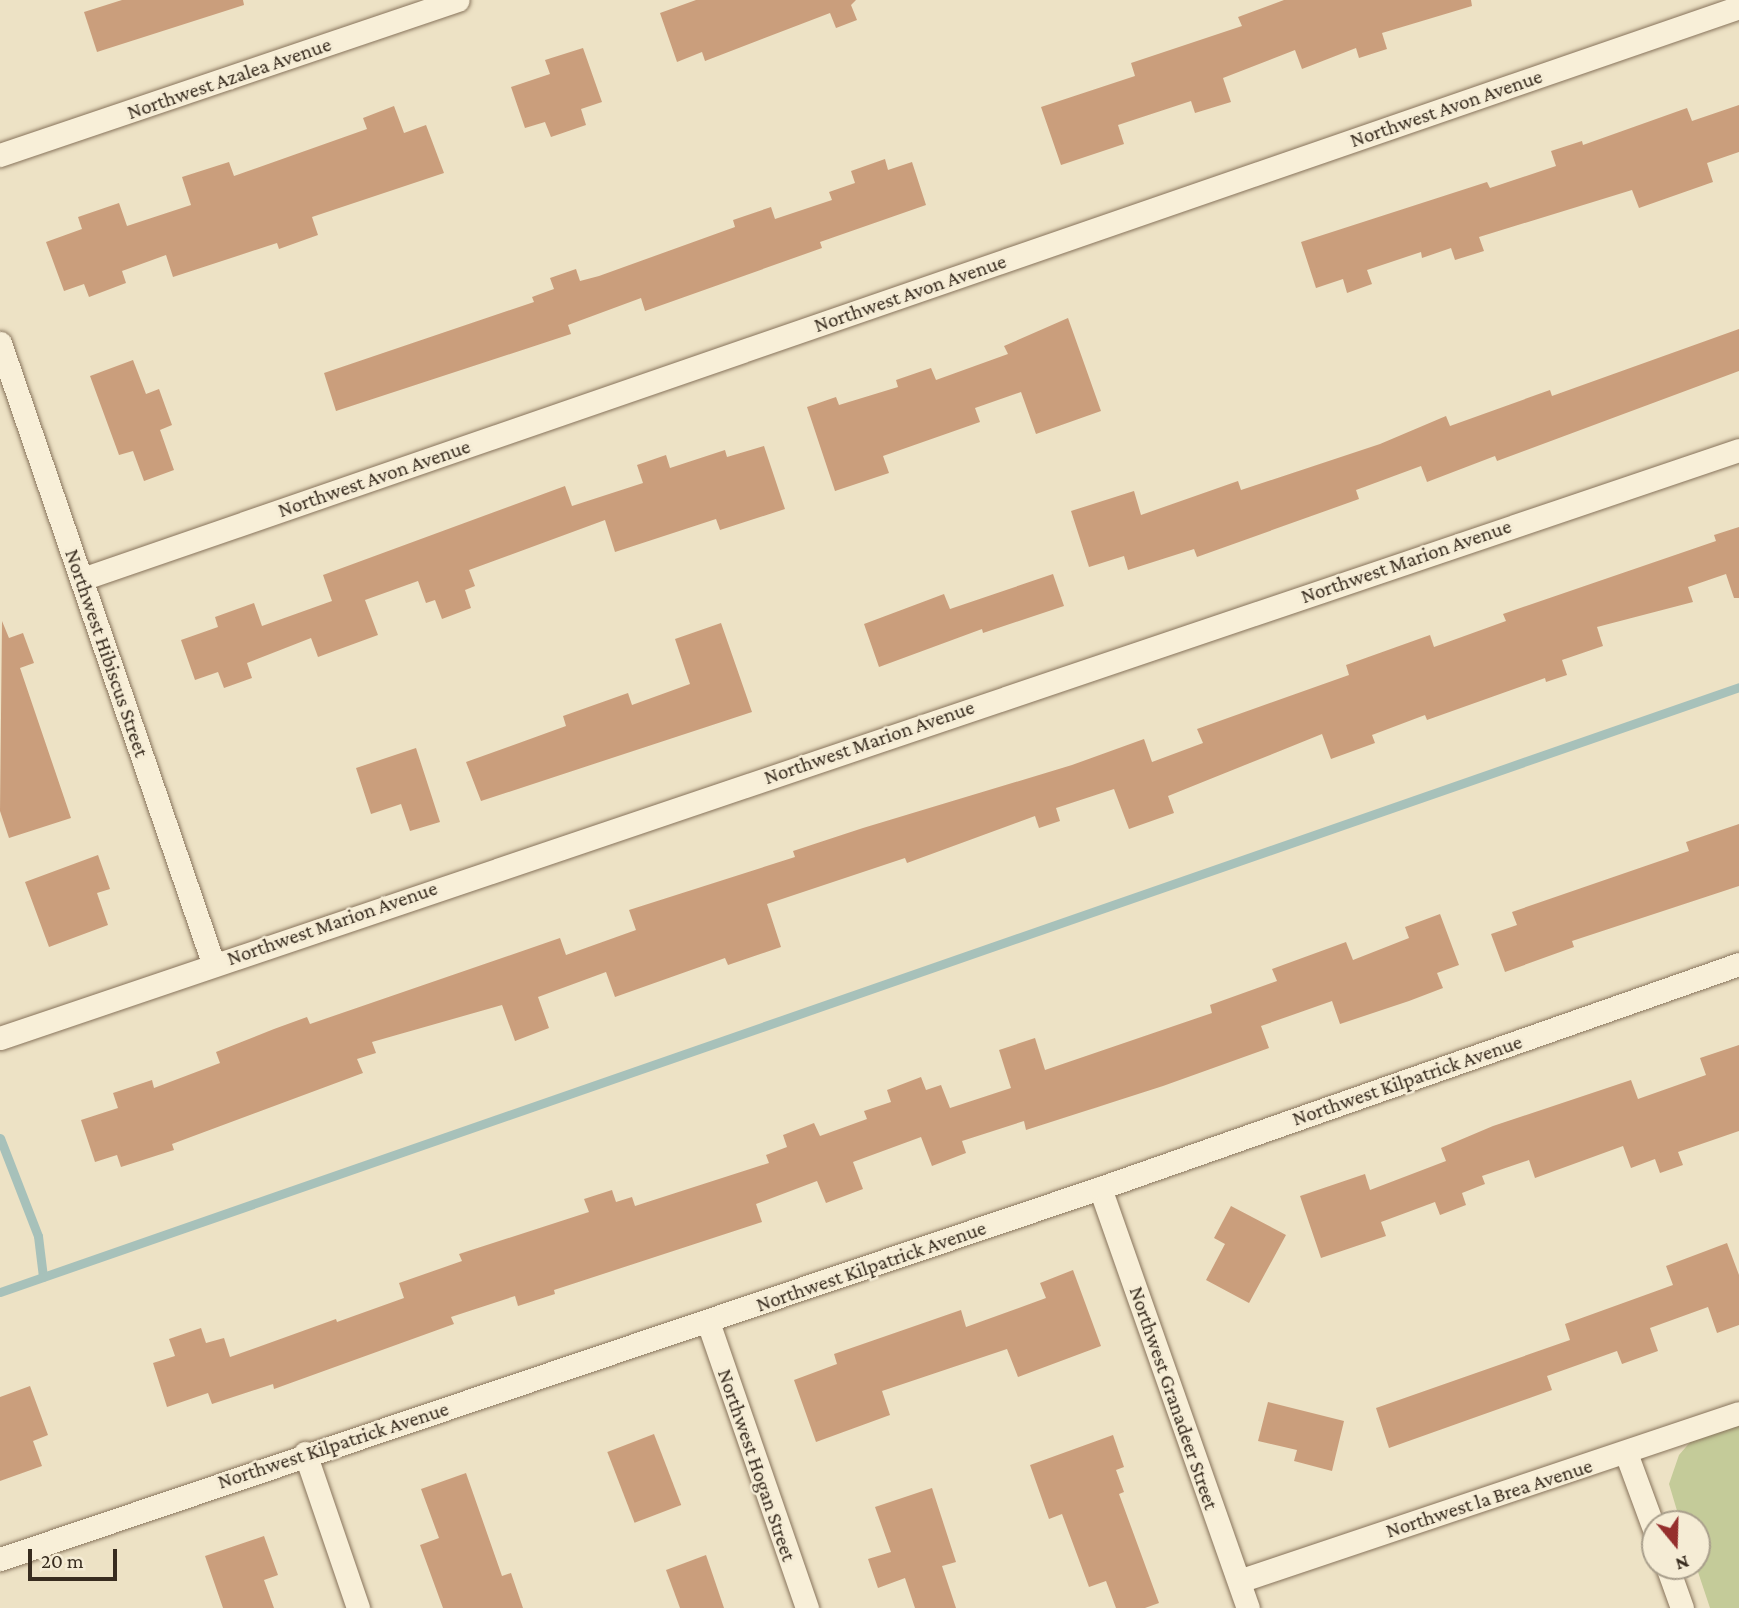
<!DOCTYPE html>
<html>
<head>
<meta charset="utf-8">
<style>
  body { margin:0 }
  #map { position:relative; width:1739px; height:1608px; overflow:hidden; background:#ede2c5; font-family:"Crimson Pro",serif }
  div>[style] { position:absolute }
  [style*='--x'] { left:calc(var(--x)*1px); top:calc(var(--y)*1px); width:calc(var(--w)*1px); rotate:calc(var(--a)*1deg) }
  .green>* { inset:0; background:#c4cb99 }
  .stream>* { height:9px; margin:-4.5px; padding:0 4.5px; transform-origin:4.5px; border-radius:4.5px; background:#a7c1ba }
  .building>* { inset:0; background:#ca9e7c; transform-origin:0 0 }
  .roads { filter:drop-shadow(0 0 2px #88745c) drop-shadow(0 0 2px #88745c) }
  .minor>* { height:23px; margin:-11.5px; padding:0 11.5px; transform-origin:11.5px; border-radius:11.5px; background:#f8efd8 }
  span { translate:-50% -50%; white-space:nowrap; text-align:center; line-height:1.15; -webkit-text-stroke:5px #f5ecd5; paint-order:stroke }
  .street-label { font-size:21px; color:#382c1f }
  .north { position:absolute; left:1641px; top:1510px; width:70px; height:70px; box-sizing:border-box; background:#f5ecd5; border:2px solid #a99f8c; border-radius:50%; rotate:161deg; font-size:19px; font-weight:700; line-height:28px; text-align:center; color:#382c1f }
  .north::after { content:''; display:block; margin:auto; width:24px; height:32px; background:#952f2d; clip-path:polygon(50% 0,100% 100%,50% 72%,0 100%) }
  .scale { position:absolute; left:28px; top:1549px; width:89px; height:32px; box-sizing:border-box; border:4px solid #382c1f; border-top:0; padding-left:9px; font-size:21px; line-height:24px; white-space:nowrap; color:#382c1f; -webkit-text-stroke:5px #f5ecd5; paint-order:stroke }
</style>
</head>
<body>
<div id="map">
  <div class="green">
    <i style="clip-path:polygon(1739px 1424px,1739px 1608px,1710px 1608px,1696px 1566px,1697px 1524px,1681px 1524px,1669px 1484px,1679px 1455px,1692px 1440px)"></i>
  </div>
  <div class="stream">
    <i style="--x:0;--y:1138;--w:105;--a:68.8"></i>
    <i style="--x:38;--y:1236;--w:41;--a:83"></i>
    <i style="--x:0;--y:1292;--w:1841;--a:-19.18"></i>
  </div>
  <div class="building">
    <i style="clip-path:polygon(122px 0,243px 0,244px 5px,97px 52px,84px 12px)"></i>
    <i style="clip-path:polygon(696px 0,856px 0,851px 5px,857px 20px,836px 28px,830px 13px,705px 61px,702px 52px,677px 62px,660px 13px)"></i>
    <i style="clip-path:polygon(1284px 0,1471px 0,1472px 6px,1382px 33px,1387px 49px,1359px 58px,1356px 48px,1302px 69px,1295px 50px,1223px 78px,1231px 102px,1195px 113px,1191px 101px,1118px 125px,1124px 144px,1061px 165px,1041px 107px,1135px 76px,1131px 63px,1242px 26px,1238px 17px)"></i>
    <i style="clip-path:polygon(583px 48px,602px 102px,581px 109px,586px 125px,551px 137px,545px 122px,525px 128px,511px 87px,550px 74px,545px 60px)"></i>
    <i style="clip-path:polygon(1739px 105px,1739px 152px,1707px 163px,1713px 182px,1639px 208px,1632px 190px,1479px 237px,1484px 251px,1455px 260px,1451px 248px,1422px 258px,1421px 252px,1367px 270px,1372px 284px,1347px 293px,1343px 279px,1316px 288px,1301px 242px,1487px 182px,1490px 188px,1556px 166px,1551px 151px,1582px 141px,1583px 145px,1687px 108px,1692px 121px)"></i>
    <i style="clip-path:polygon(394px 106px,404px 133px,426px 125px,444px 173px,312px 217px,318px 235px,279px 249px,277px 243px,173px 277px,166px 255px,122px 271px,126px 283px,89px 297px,84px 284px,64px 291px,46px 242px,82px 229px,78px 217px,119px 203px,127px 226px,191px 205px,182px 177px,229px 162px,234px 176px,367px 129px,363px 118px)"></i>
    <i style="clip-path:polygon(885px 159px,888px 170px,912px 162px,926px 205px,820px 242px,822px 248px,645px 311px,641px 298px,568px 325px,571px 334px,336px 411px,324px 373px,534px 302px,532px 297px,554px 289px,550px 278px,576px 269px,580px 281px,599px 276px,735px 227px,733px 220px,771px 207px,775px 219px,832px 200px,829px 192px,855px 183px,851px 171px)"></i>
    <i style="clip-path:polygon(1068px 318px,1101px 411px,1036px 434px,1021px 392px,975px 408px,980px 422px,883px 456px,889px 473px,835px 491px,807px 407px,836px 397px,839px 405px,898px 387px,896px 380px,931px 368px,936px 380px,1008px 354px,1004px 346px)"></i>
    <i style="clip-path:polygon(1739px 329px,1739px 371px,1497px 461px,1495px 456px,1427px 482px,1421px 466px,1356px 490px,1359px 499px,1197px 557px,1194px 549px,1128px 570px,1124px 556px,1089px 567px,1071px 511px,1134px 491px,1141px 515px,1238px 481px,1241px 490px,1380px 444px,1446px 416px,1450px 426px,1550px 390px,1552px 396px)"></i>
    <i style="clip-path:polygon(133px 360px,146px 394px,159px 389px,172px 425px,160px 430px,174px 470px,144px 481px,133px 451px,119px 455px,90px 376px)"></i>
    <i style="clip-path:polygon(764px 446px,785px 509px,720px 530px,716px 519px,615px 552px,605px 520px,469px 570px,475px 586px,465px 590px,471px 608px,442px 619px,435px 600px,426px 603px,418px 581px,365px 600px,378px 635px,318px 657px,311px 638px,247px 663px,252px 678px,224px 688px,218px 672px,195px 680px,181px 640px,218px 627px,215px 617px,254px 603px,262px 626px,332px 601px,323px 575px,565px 486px,572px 506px,643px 483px,637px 465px,666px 455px,670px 468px,725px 450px,727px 457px)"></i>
    <i style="clip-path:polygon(1739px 527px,1739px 598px,1734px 598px,1726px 574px,1688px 587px,1693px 602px,1597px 627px,1603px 646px,1562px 660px,1567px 675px,1546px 682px,1545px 678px,1427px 720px,1425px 715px,1372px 735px,1375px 743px,1331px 759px,1322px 734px,1168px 796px,1174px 813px,1129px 829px,1114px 789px,1056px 808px,1060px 821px,1039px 828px,1035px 816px,907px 863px,905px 858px,767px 904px,781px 947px,728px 965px,725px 958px,615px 997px,606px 972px,538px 997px,549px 1028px,515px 1041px,502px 1005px,372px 1042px,376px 1053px,357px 1059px,363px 1073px,172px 1144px,174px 1150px,121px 1167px,117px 1155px,95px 1162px,81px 1120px,118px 1108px,113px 1093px,152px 1080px,154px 1088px,220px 1063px,216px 1052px,274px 1029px,307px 1017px,310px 1024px,560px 938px,566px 955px,636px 930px,629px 910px,795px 857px,793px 851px,863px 828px,1072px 765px,1144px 739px,1152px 762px,1203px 743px,1197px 729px,1349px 675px,1346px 665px,1430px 635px,1434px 647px,1506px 621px,1503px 614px,1716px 541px,1714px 535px)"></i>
    <i style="clip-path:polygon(1053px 574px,1064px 606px,983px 633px,982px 629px,879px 667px,864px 624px,944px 594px,950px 609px)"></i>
    <i style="clip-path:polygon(2px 621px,9px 638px,23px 633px,34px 663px,20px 668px,71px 818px,9px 838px,0 811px)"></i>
    <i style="clip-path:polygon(721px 623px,752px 712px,481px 801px,466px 762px,566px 726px,563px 716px,628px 693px,632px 705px,690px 684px,675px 639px)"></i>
    <i style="clip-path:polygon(416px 748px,440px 822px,410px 831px,401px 804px,371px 814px,356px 768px)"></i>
    <i style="clip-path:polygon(1739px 824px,1739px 886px,1572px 941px,1574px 947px,1505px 972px,1491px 934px,1517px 925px,1512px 912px,1689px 851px,1686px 842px)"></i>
    <i style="clip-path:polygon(98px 855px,110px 889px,97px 893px,108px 925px,49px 947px,25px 882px)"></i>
    <i style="clip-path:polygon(1440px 914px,1459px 965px,1437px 973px,1443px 988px,1409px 1001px,1340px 1024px,1332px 1001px,1261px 1026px,1269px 1048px,1163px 1086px,1026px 1130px,1024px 1121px,962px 1141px,966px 1153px,932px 1166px,921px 1137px,853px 1162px,863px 1189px,826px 1203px,817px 1181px,756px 1204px,762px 1222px,554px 1290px,555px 1294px,518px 1306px,515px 1296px,451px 1317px,454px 1324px,274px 1389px,273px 1384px,212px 1404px,208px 1393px,167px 1407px,153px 1363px,175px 1356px,169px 1339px,201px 1328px,206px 1343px,224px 1338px,230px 1357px,336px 1319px,337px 1322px,404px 1298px,399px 1283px,462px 1261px,459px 1254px,589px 1212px,584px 1199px,612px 1190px,616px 1202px,632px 1197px,635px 1206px,769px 1163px,766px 1155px,787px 1147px,783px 1135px,814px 1123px,820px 1136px,867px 1119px,864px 1111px,891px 1102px,887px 1090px,921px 1077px,926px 1090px,941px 1085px,950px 1108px,1011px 1088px,999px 1050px,1035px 1038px,1045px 1070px,1212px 1013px,1210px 1005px,1277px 981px,1272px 969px,1346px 942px,1353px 960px,1409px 938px,1405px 927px)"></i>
    <i style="clip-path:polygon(1739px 1045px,1739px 1131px,1678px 1152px,1683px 1165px,1660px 1173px,1655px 1159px,1631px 1168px,1623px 1146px,1535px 1178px,1529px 1160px,1482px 1176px,1485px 1184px,1462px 1193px,1466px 1205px,1440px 1215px,1435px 1202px,1381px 1222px,1386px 1236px,1321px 1258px,1300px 1196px,1365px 1174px,1370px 1190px,1446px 1161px,1441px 1148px,1493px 1126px,1631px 1080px,1638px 1099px,1706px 1075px,1700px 1058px)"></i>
    <i style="clip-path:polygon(1231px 1206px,1286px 1235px,1249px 1303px,1206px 1280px,1225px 1244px,1214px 1238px)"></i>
    <i style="clip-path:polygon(1727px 1243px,1739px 1275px,1739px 1325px,1717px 1333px,1708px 1307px,1650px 1328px,1658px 1351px,1622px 1364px,1617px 1351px,1547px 1376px,1552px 1390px,1389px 1448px,1376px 1408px,1570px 1340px,1565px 1324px,1673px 1285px,1666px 1266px)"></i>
    <i style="clip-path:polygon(1073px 1270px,1101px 1346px,1018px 1377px,1007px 1349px,882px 1391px,890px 1415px,816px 1442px,794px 1380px,837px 1364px,834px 1354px,961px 1310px,966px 1327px,1046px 1298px,1040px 1283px)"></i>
    <i style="clip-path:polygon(30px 1386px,48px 1435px,33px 1441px,42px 1466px,0 1481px,0 1397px)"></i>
    <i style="clip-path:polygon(1268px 1402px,1344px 1421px,1332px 1471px,1294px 1461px,1297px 1450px,1258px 1441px)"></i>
    <i style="left:654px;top:1434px;width:76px;height:50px;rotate:69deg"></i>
    <i style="clip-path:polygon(1113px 1435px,1124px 1467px,1116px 1470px,1124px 1492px,1119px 1494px,1159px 1603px,1145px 1608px,1116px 1608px,1106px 1581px,1089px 1587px,1062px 1514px,1049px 1519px,1030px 1465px)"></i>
    <i style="clip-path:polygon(466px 1473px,502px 1576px,511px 1573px,523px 1608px,443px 1608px,420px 1545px,439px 1538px,421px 1489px)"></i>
    <i style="clip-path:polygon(932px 1488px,956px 1562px,942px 1566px,956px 1608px,915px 1608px,905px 1578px,878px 1588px,868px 1559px,891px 1552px,875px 1507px)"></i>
    <i style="clip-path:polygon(264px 1536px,278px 1575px,264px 1580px,274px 1608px,223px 1608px,205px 1556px)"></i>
    <i style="clip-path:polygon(706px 1555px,724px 1608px,680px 1608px,666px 1570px)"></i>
  </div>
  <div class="roads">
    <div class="minor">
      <i style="--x:0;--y:155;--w:483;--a:-18.7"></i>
      <i style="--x:0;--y:343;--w:656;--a:71.04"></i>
      <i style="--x:82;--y:579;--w:1753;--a:-19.04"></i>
      <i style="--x:0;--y:1038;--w:1836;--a:-18.68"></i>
      <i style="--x:1100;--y:1188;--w:445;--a:70.6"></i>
      <i style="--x:708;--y:1322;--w:303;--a:70.9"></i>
      <i style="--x:305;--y:1453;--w:164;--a:71.1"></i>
      <i style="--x:1626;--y:1453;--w:84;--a:69.8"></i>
      <i style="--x:0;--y:1559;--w:1161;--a:-18.64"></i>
      <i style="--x:1100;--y:1188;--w:677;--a:-19.32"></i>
      <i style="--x:1667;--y:1566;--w:45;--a:70.3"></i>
      <i style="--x:1239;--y:1581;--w:527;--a:-18.57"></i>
    </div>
  </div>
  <div class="street-label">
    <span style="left:229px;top:78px;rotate:-19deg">Northwest Azalea Avenue</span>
    <span style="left:1446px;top:108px;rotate:-19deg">Northwest Avon Avenue</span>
    <span style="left:910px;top:293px;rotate:-19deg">Northwest Avon Avenue</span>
    <span style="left:374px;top:478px;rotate:-19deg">Northwest Avon Avenue</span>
    <span style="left:1406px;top:561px;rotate:-19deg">Northwest Marion Avenue</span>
    <span style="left:107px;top:653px;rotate:71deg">Northwest Hibiscus Street</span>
    <span style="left:869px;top:742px;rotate:-19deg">Northwest Marion Avenue</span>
    <span style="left:332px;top:923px;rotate:-19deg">Northwest Marion Avenue</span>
    <span style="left:1407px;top:1080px;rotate:-19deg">Northwest Kilpatrick Avenue</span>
    <span style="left:871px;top:1266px;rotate:-19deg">Northwest Kilpatrick Avenue</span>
    <span style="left:1174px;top:1398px;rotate:71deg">Northwest Granadeer Street</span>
    <span style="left:333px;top:1445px;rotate:-18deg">Northwest Kilpatrick Avenue</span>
    <span style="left:757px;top:1465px;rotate:71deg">Northwest Hogan Street</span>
    <span style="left:1489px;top:1498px;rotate:-18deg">Northwest la Brea Avenue</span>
  </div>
  <div class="north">N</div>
  <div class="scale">20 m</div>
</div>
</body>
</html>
